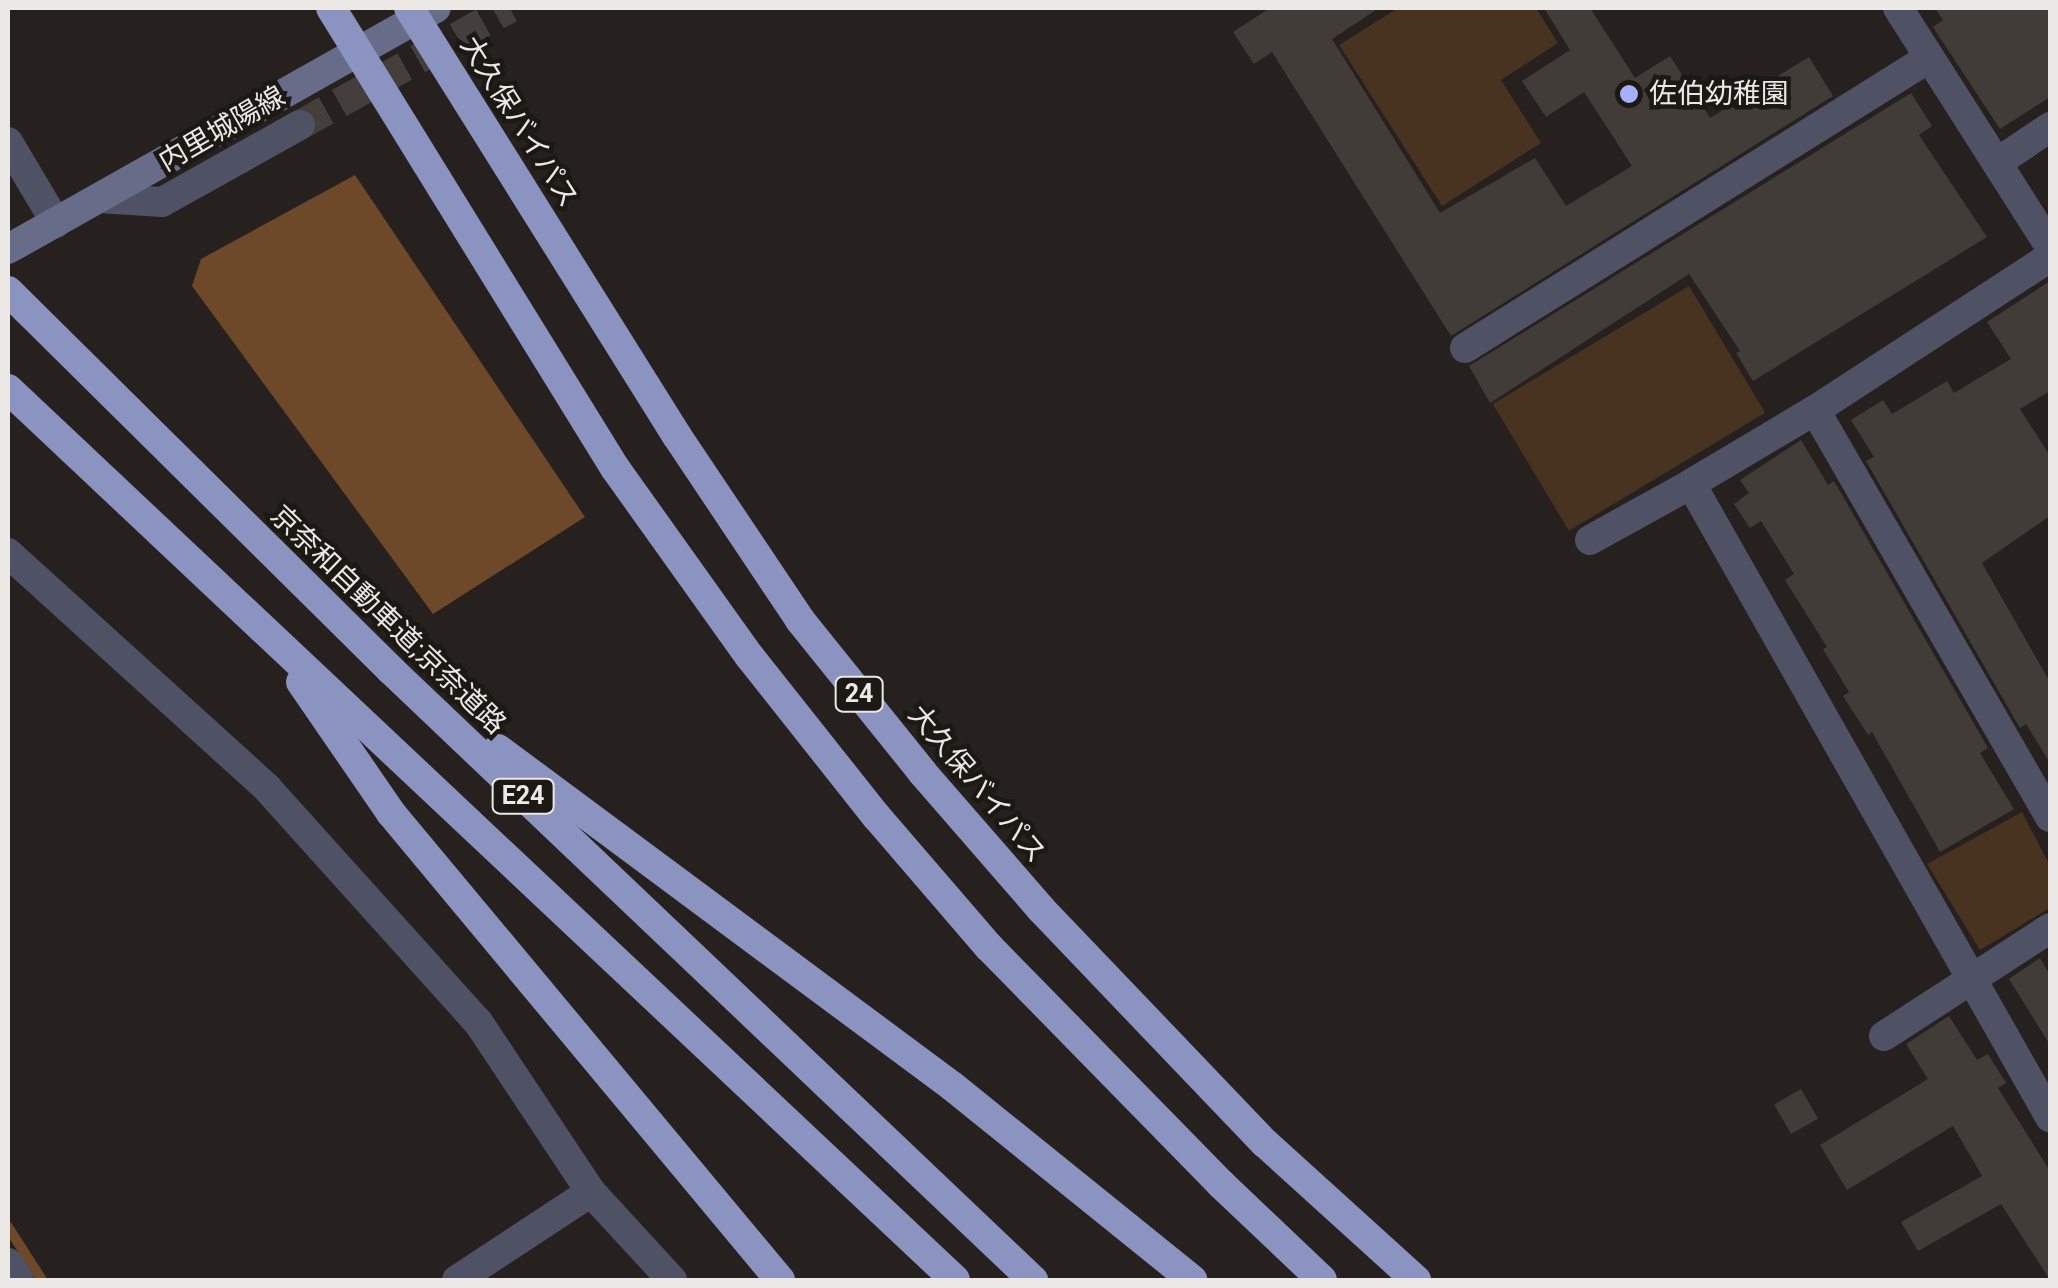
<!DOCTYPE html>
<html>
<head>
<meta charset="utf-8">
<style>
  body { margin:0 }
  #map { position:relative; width:2058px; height:1288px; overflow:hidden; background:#26211e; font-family:Roboto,"Noto Sans JP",sans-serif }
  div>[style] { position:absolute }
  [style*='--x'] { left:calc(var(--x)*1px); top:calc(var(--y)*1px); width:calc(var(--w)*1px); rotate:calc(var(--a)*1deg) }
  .green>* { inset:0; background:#483220; transform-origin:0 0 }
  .water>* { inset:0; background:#6d4829 }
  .stream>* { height:10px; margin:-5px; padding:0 5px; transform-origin:5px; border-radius:5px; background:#6d4829 }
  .building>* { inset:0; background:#423c38; transform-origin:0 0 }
  .street-tunnel>* { height:30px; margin-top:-15px; transform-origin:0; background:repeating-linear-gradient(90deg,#443f3c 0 30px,transparent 0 45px) }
  .street>* { height:30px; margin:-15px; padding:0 15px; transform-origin:15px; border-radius:15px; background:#4f5264 }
  .secondary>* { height:30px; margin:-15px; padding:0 15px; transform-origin:15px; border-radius:15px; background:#676c89 }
  .highway>* { height:30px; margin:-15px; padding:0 15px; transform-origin:15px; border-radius:15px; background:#8b93c0 }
  .dots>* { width:28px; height:28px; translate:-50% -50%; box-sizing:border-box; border:5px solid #1c1814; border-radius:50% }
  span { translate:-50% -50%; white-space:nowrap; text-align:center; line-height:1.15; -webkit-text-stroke:9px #1c1814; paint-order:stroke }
  .shield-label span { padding:2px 8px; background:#1c1814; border:2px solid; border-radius:8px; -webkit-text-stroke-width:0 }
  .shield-label { font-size:25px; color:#ebe8e5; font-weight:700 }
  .poi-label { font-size:28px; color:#ebe8e5 }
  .left { translate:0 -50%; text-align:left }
  .street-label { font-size:28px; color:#ebe8e5 }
  .frame { position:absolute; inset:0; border:10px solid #ebe8e5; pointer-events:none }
</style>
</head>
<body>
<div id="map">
  <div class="green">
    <i style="clip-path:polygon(1398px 8px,1536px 8px,1558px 43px,1501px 80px,1541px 143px,1442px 206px,1339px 45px)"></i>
    <i style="left:1689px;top:286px;width:148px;height:229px;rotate:59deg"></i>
    <i style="clip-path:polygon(2022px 812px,2050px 866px,2050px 908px,1980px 950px,1927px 864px)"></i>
  </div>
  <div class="water">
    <i style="clip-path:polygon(355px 175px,585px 517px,433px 614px,192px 286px,201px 259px)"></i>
  </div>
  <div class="stream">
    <i style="--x:8;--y:1227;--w:63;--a:57.3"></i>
  </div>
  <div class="building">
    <i style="clip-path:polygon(1270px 8px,1379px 8px,1332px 39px,1440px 213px,1535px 158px,1566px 206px,1632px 166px,1584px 92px,1546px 117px,1522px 81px,1570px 50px,1544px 8px,1590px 8px,1635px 78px,1670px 56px,1710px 118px,1809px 57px,1833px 96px,1451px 336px,1272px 52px,1254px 64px,1233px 32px)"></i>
    <i style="clip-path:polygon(1935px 8px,2050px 8px,2050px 97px,2000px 129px,1933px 27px,1943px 20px)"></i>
    <i style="clip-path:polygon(1911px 93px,1932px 126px,1919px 135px,1987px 237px,1753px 381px,1736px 353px,1740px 351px,1689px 274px,1490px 403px,1469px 366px)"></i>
    <i style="clip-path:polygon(2050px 281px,2050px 391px,2020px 409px,2050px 456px,2050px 516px,1982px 563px,2050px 682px,2050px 763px,2026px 724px,2020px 728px,1866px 461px,1874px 457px,1851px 420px,1883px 400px,1892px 414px,1947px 381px,1954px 393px,2011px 359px,1987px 322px)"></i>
    <i style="clip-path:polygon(1801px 440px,1828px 485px,1834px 481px,1988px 748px,1980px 753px,2014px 809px,1940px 852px,1872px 732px,1868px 735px,1843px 696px,1849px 692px,1823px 649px,1827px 647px,1785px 580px,1794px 574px,1761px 521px,1750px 528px,1734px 504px,1749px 493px,1740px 480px)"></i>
    <i style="clip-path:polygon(2040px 958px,2050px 975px,2050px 1045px,2009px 979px)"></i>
    <i style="clip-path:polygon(1949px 1016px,1977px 1060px,1988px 1054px,2006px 1083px,1998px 1088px,2050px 1171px,2050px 1280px,2001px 1204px,1918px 1251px,1901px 1222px,1982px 1176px,1953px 1126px,1847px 1190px,1820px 1145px,1928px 1079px,1906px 1044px)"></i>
    <i style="left:1801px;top:1089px;width:34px;height:31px;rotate:60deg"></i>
  </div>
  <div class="street-tunnel">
    <i style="--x:300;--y:125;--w:240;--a:-29.2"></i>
  </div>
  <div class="street">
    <i style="--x:1898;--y:8;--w:283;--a:57.5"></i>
    <i style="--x:8;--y:142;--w:94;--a:59.3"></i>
    <i style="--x:1998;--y:162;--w:63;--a:-33.9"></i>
    <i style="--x:99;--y:198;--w:63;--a:3.6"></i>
    <i style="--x:162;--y:202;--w:158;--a:-29.2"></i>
    <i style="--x:2050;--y:257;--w:280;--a:146.9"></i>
    <i style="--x:1815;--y:410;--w:144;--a:149.2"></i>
    <i style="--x:1691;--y:484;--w:728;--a:60.44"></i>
    <i style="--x:1465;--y:348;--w:547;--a:-32.01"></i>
    <i style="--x:1815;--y:410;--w:470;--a:60"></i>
    <i style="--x:1590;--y:540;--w:115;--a:-29"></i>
    <i style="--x:8;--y:553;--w:350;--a:42.2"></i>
    <i style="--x:267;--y:788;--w:315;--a:48"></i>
    <i style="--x:478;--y:1022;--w:204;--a:56.4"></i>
    <i style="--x:591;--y:1192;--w:120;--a:47.4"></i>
    <i style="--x:1884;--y:1036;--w:198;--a:-33"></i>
    <i style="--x:8;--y:1263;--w:20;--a:57"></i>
    <i style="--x:457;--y:1280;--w:160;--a:-33.3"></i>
  </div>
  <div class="secondary">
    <i style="--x:8;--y:249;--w:491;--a:-29.4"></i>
  </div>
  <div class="highway">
    <i style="--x:331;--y:8;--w:541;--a:58.31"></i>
    <i style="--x:615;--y:468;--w:232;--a:54.5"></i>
    <i style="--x:750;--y:657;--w:204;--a:51.6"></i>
    <i style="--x:877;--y:817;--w:172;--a:49.3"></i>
    <i style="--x:989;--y:947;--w:332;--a:45.6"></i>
    <i style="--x:1221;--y:1184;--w:139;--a:43.5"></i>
    <i style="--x:409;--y:8;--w:505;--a:57.95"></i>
    <i style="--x:677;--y:436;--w:221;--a:56.2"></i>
    <i style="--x:800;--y:620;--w:195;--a:51.2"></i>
    <i style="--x:922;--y:772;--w:181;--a:49"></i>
    <i style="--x:1041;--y:909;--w:324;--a:46.3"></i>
    <i style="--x:1265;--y:1143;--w:204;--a:42.2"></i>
    <i style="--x:8;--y:291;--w:539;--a:44.7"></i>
    <i style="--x:391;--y:670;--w:886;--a:43.54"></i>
    <i style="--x:8;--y:389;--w:1300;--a:43.25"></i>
    <i style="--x:301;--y:682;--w:159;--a:55.5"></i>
    <i style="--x:391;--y:813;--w:608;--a:50.21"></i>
    <i style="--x:498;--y:749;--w:565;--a:36.59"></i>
    <i style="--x:952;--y:1086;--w:309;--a:38.9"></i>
  </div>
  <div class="dots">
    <i style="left:1629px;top:94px;background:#a6b1fc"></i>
  </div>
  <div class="shield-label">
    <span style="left:859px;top:694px">24</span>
    <span style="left:523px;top:796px">E24</span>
  </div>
  <div class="poi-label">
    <span class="left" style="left:1649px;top:94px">佐伯幼稚園</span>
  </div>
  <div class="street-label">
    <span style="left:519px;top:122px;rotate:58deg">大久保バイパス</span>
    <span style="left:222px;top:129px;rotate:-30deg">内里城陽線</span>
    <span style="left:388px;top:620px;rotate:44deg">京奈和自動車道;京奈道路</span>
    <span style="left:977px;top:784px;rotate:50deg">大久保バイパス</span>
  </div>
  <div class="frame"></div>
</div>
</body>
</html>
